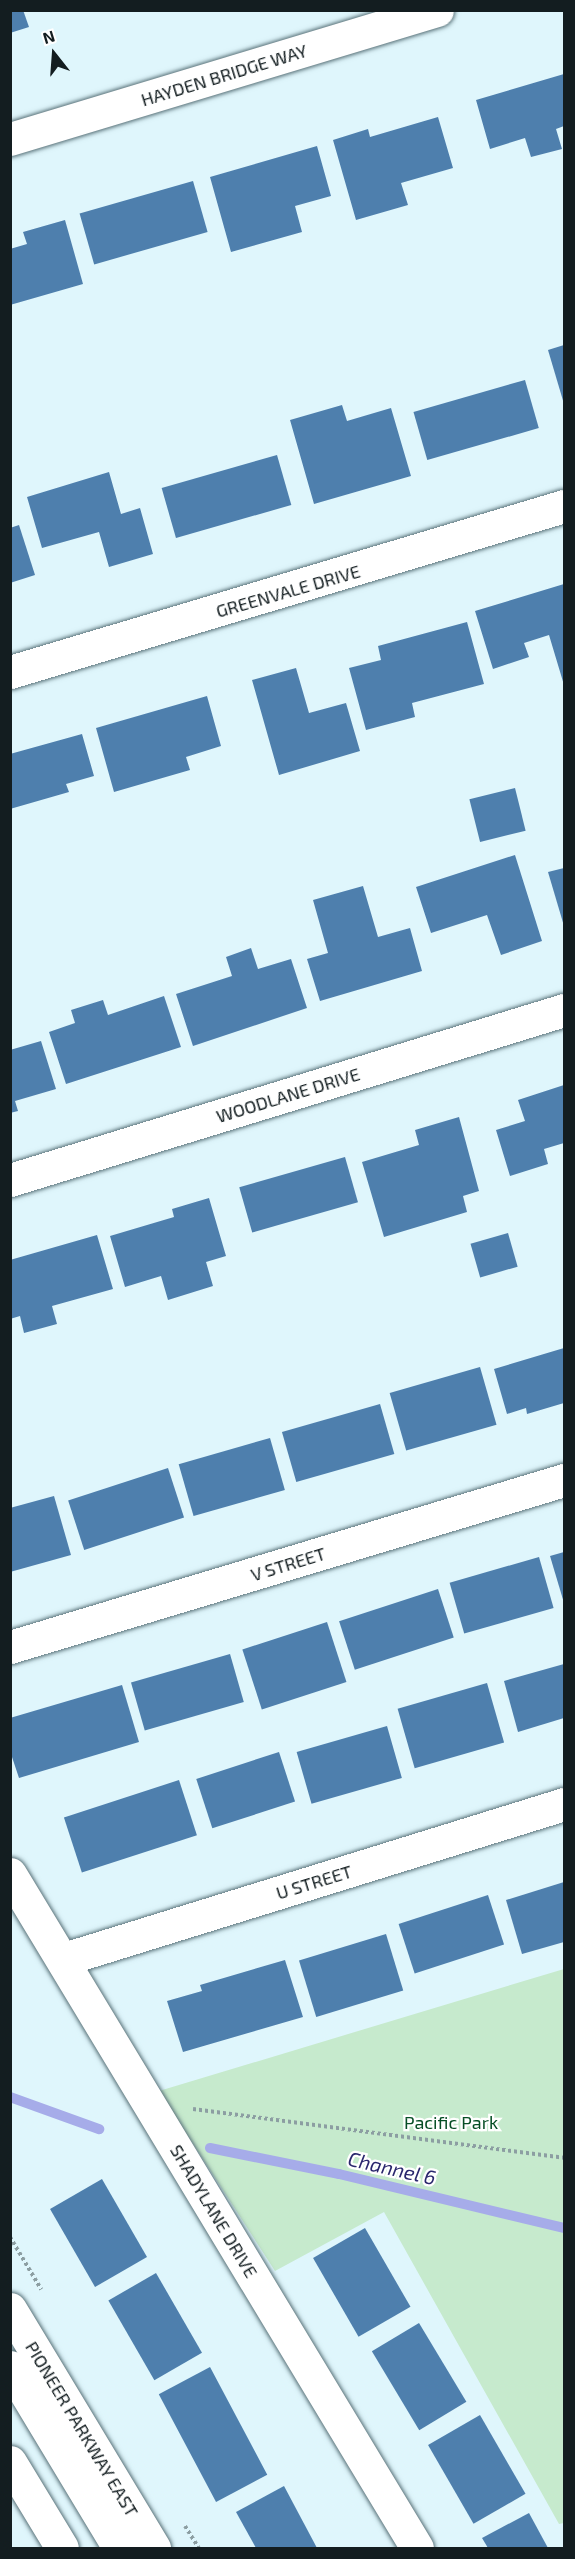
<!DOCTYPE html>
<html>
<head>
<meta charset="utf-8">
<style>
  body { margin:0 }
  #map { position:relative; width:575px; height:2559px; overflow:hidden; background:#dff6fc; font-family:"Exo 2",sans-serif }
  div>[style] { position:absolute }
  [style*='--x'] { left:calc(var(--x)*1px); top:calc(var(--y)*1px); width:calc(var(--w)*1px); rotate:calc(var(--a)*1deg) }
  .green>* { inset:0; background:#c6eacd }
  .stream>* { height:10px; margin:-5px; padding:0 5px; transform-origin:5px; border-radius:5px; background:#a6ace9 }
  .building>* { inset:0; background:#4e7fad; transform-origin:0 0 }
  .path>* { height:4px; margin-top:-2px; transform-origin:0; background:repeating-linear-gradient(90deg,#8c9ea2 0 3px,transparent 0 6px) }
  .roads { filter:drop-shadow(0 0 2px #5a737a) drop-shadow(0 0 2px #5a737a) }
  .minor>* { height:33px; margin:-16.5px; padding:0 16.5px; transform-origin:16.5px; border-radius:16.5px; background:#fff }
  .major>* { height:33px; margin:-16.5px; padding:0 16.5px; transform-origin:16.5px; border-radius:16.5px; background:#fff }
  span { translate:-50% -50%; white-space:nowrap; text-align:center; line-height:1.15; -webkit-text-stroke:4.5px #fff; paint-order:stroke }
  .street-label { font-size:18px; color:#131d20 }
  .park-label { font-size:18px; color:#064e25 }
  .water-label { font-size:20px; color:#2a276d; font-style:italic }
  .frame { position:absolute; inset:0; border:12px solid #131d20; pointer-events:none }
  .north { position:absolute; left:24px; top:24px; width:60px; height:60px; -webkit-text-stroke:4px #fff; paint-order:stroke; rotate:343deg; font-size:16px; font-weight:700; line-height:24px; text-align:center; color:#131d20 }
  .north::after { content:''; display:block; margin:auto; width:21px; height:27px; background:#131d20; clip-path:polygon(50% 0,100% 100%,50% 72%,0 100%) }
</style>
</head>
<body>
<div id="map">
  <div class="green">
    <i style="clip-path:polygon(564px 1969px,564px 2523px,559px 2524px,384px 2212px,275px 2271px,159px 2091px)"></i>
  </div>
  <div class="stream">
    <i style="--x:10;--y:2097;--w:95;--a:19.8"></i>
    <i style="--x:210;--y:2148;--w:132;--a:11.4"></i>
    <i style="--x:339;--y:2174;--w:231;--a:13.5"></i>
  </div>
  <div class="building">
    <i style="clip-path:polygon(10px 10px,23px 10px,29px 27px,10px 33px)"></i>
    <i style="clip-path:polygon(564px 74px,564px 126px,556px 129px,562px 149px,531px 157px,525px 138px,490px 149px,476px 100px)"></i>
    <i style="clip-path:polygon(438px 117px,453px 168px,401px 183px,408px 205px,356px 220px,333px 140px,368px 129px,370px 137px)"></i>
    <i style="clip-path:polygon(317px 146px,331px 196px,295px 206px,302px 232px,231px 252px,210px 177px)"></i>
    <i style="left:193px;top:181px;width:53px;height:118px;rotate:74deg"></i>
    <i style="clip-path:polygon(65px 220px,83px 284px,10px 305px,10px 249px,27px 244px,23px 232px)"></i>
    <i style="clip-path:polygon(564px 345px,564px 404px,548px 350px)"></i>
    <i style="left:525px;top:380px;width:50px;height:116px;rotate:74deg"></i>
    <i style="clip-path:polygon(342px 405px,347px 421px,391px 408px,411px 476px,314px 504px,290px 420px)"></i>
    <i style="left:277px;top:455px;width:52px;height:120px;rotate:74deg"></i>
    <i style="clip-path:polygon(109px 472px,121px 514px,140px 508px,153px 554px,109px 567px,99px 532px,42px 548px,27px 497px)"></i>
    <i style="clip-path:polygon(19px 525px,35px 575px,10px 583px,10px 528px)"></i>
    <i style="clip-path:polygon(564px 584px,564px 685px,549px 635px,524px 643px,529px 657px,493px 669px,475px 611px)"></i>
    <i style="clip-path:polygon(467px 622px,484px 684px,412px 703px,415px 717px,366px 730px,349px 668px,381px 660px,378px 646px)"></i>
    <i style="clip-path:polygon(296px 668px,309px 713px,346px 703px,360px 751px,279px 775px,252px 680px)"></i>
    <i style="clip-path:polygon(207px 696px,221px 746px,186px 757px,190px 770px,114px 792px,96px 728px)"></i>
    <i style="clip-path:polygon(82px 734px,94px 776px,66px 784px,69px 792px,10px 809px,10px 754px)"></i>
    <i style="left:515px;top:788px;width:44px;height:47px;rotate:76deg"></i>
    <i style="clip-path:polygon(515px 855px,542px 941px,501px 955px,487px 915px,431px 933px,416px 887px)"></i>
    <i style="clip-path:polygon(564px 868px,564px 926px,548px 872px)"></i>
    <i style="clip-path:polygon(363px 886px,378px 937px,410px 928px,422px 971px,320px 1001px,307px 959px,328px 953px,313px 900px)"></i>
    <i style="clip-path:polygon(251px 948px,258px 969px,291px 959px,307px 1008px,193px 1046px,176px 994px,232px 976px,226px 957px)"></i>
    <i style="clip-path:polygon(164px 996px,181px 1047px,66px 1084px,49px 1032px,75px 1023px,71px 1010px,103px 1000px,108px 1015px)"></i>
    <i style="clip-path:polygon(41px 1041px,56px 1089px,15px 1101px,18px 1111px,10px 1113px,10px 1050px)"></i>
    <i style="clip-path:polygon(564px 1085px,564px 1143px,544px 1149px,548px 1164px,510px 1176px,496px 1130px,525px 1121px,518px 1100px)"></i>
    <i style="clip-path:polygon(459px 1117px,479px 1191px,463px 1196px,467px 1212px,384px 1237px,362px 1162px,419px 1145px,415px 1130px)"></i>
    <i style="left:345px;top:1157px;width:47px;height:110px;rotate:74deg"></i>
    <i style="clip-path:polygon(209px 1198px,226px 1256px,206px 1262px,213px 1286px,168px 1300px,161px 1276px,125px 1287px,110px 1236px,174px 1217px,172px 1209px)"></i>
    <i style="left:508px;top:1233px;width:35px;height:39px;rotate:74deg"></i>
    <i style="clip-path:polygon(97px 1235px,113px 1289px,52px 1306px,57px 1324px,24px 1333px,20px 1316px,10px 1319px,10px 1260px)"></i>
    <i style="clip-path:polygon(564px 1348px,564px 1403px,527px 1414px,526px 1408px,507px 1414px,494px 1369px)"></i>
    <i style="left:480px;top:1367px;width:60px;height:94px;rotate:74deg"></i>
    <i style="left:380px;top:1404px;width:52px;height:102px;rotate:74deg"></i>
    <i style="left:270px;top:1438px;width:54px;height:95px;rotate:74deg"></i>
    <i style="left:168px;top:1468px;width:52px;height:105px;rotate:72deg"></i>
    <i style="clip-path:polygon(54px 1496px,71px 1555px,10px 1572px,10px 1508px)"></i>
    <i style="clip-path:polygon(564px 1552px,564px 1603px,550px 1556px)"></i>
    <i style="left:539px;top:1557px;width:53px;height:93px;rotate:74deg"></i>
    <i style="left:438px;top:1589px;width:51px;height:104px;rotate:72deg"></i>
    <i style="left:327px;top:1622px;width:63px;height:89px;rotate:72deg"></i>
    <i style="left:230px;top:1654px;width:50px;height:103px;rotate:74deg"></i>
    <i style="clip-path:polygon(564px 1664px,564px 1718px,518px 1732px,504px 1681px)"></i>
    <i style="left:487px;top:1683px;width:62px;height:93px;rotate:74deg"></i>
    <i style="clip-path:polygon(122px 1685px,139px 1742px,19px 1778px,10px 1751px,10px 1718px)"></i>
    <i style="left:387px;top:1726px;width:54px;height:94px;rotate:74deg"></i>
    <i style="left:279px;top:1752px;width:52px;height:87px;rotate:72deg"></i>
    <i style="left:179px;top:1780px;width:58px;height:121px;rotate:72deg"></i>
    <i style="clip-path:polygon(564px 1882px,564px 1942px,522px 1954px,506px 1900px)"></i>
    <i style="left:488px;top:1895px;width:52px;height:94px;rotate:72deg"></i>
    <i style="left:386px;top:1934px;width:59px;height:91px;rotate:73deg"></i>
    <i style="clip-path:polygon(285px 1960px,303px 2017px,183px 2052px,167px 2001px,202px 1991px,200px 1985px)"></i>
    <i style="left:102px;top:2179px;width:90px;height:60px;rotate:60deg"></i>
    <i style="left:365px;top:2228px;width:91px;height:60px;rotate:60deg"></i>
    <i style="left:156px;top:2273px;width:92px;height:55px;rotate:60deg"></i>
    <i style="left:419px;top:2323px;width:92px;height:55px;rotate:59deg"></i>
    <i style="left:210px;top:2367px;width:122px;height:58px;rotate:62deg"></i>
    <i style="left:480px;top:2415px;width:91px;height:60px;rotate:60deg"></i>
    <i style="clip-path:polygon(284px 2486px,317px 2548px,256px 2548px,236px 2512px)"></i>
    <i style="clip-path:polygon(529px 2513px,548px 2548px,488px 2548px,482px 2538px)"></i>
  </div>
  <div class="path">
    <i style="--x:193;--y:2109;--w:374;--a:7.5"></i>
    <i style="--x:10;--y:2237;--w:61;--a:59.2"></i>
    <i style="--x:185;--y:2526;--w:26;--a:58"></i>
  </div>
  <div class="roads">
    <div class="minor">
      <i style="--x:10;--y:672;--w:578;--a:-16.68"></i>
      <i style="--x:10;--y:1180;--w:579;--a:-17.06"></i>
      <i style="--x:10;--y:1647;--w:579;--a:-16.78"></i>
      <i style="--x:10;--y:1874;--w:787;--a:58.87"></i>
      <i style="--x:64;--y:1959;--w:523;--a:-17.22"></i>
      <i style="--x:10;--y:2367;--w:211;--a:58.9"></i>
      <i style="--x:10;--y:2462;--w:100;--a:58.8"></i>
    </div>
    <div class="major">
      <i style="--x:10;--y:139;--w:446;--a:-16.8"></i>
      <i style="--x:10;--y:2309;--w:279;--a:58.9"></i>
    </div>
  </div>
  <div class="street-label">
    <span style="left:224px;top:75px;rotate:-17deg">HAYDEN BRIDGE WAY</span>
    <span style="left:288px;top:591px;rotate:-16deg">GREENVALE DRIVE</span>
    <span style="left:288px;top:1095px;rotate:-17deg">WOODLANE DRIVE</span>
    <span style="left:288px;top:1564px;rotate:-17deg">V STREET</span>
    <span style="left:314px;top:1882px;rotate:-17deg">U STREET</span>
    <span style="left:214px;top:2211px;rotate:59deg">SHADYLANE DRIVE</span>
    <span style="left:82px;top:2429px;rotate:59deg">PIONEER PARKWAY EAST</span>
  </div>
  <div class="park-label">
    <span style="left:451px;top:2122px">Pacific Park</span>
  </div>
  <div class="water-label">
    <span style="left:392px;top:2168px;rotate:13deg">Channel 6</span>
  </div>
  <div class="frame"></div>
  <div class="north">N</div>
</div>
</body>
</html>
